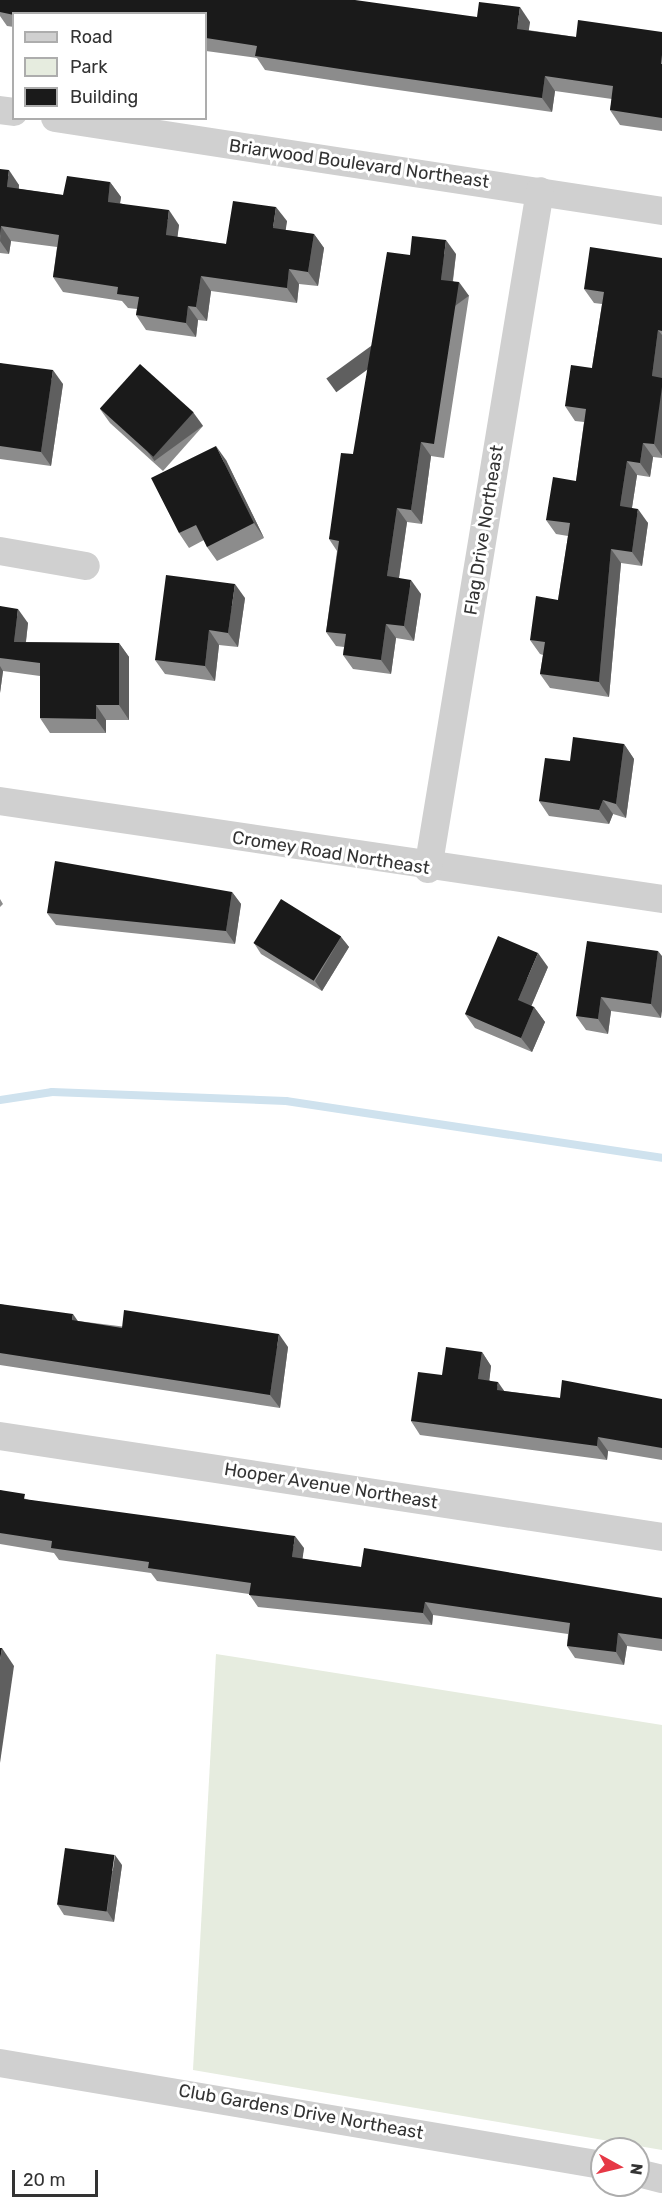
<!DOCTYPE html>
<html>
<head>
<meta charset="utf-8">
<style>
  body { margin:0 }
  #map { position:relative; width:662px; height:2209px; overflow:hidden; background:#fff; font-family:Rubik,sans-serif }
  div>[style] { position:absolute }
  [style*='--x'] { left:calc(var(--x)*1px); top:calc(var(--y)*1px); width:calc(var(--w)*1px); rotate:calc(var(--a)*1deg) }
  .green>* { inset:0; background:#e6ecdf }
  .stream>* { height:8px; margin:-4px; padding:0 4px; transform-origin:4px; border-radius:4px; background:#cfe2ee }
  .street>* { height:28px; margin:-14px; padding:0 14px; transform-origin:14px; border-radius:14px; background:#d0d0d0 }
  .wall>* { inset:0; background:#8c8c8c }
  .shaded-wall>* { inset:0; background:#5f5f5f; transform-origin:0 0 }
  .building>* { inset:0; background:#1a1a1a; transform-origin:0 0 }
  span { translate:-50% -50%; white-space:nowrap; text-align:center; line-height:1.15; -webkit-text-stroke:6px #fff; paint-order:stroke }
  .street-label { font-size:18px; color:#333 }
  .legend { position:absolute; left:12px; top:12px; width:195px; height:108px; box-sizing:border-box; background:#fff; border:2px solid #adadad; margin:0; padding:8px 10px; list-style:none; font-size:18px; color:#333 }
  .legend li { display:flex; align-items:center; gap:12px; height:30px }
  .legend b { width:30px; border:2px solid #adadad }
  .north { position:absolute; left:590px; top:2137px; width:60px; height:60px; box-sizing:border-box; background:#fff; border:2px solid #adadad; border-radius:50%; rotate:98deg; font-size:16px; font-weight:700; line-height:24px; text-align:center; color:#333 }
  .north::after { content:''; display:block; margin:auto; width:21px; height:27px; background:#e63946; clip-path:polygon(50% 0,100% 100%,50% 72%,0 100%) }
  .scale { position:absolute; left:12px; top:2170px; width:86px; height:27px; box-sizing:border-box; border:3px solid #333; border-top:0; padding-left:8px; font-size:18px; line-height:21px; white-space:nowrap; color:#333; -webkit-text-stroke:4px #fff; paint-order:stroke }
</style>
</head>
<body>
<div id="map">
  <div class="green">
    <i style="clip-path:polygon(216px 1654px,662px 1725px,662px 2150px,193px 2070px)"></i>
  </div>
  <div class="stream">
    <i style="--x:0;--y:1100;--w:53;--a:-8.7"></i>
    <i style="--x:52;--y:1092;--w:234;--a:2.2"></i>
    <i style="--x:286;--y:1101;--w:380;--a:8.6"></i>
  </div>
  <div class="street">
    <i style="--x:0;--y:110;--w:14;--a:8"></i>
    <i style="--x:55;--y:118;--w:614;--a:8.71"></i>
    <i style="--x:0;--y:551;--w:87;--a:9.9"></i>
    <i style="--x:0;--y:801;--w:669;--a:8.42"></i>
    <i style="--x:428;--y:869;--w:687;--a:-80.62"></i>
    <i style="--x:0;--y:1436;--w:670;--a:8.67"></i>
    <i style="--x:0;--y:2063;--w:611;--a:9.62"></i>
    <i style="--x:638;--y:2173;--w:25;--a:14"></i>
  </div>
  <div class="wall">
    <i style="clip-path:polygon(0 0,477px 17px,530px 22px,528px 30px,576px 37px,662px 32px,662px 131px,620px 125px,610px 110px,612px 99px,555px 91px,552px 112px,370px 86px,265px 70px,257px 58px,206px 51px,206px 14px,14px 14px,14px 27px,7px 26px,0 16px)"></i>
    <i style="clip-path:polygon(0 169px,19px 185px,19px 189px,63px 195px,110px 182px,121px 197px,120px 203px,179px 225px,177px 237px,226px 244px,287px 221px,285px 230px,314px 234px,324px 248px,318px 286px,299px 284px,297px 303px,211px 291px,207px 321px,198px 320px,196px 337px,146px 330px,136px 315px,137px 309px,128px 308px,122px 301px,63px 292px,53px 277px,57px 247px,11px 241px,9px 254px,0 253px)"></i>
    <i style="clip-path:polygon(456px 254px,453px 281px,469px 296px,444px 458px,431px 456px,422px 524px,407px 522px,399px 578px,421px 594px,414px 641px,396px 638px,391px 674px,353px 669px,343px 655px,344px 647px,336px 646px,326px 632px,337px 551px,329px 539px,410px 255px)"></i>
    <i style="clip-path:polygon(662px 258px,662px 458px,653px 457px,650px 477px,637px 475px,632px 508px,648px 523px,642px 566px,621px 563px,609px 697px,550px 688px,540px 674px,543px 655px,540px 654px,530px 640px,558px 600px,568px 536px,556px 534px,546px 520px,576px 481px,584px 422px,575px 421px,565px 406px,592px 368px,602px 304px,594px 303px,584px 289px)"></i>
    <i style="clip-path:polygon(0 363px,63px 384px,51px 466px,0 459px)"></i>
    <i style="clip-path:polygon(100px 409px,203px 426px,163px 471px,110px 423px)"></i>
    <i style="clip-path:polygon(226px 460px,264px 538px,217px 561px,207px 547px,204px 540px,189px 548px,179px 533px)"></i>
    <i style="clip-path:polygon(245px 598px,238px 647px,219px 645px,215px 681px,165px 674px,155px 660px)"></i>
    <i style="clip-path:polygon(0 606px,28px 623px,26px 642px,119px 643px,129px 657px,129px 720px,106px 720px,106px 733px,50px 733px,40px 718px,40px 676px,3px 671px,0 693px)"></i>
    <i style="clip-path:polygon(624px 744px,634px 759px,626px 818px,613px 814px,609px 824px,549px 816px,539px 801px,570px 761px)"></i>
    <i style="clip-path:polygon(232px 892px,241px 904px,235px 944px,56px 925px,47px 913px)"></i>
    <i style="clip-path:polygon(0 899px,3px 904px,0 907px)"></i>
    <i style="clip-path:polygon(341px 937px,349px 947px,322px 991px,261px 954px,254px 943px)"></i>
    <i style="clip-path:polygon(658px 951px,661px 1018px,611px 1011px,608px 1034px,586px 1030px,576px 1016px)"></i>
    <i style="clip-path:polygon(548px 967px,531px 1006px,534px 1007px,545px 1022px,532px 1052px,475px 1028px,465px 1014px)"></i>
    <i style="clip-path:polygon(0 1304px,78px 1321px,288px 1347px,280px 1408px,0 1365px)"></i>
    <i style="clip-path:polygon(482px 1352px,491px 1366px,489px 1380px,504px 1391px,560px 1398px,662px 1399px,662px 1460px,608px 1451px,607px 1460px,420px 1435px,411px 1421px,442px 1375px)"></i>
    <i style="clip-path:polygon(0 1490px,29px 1500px,304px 1548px,302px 1559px,361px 1567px,662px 1598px,662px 1651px,627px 1646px,624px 1665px,575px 1658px,567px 1646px,568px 1634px,433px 1615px,432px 1625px,258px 1607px,249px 1594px,157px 1581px,151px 1573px,59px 1560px,54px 1553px,0 1544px)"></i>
    <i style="clip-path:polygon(122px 1865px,114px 1922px,64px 1915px,57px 1904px)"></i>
  </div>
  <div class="shaded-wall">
    <i style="clip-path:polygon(520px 7px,530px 22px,527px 43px,517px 29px)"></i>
    <i style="clip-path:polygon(545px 76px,555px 91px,552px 112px,542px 98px)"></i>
    <i style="clip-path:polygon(9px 170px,19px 185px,17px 202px,7px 187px)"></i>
    <i style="clip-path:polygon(110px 182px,121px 197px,118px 216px,108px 202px)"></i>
    <i style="clip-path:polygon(276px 207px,287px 221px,284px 242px,273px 228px)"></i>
    <i style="clip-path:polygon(169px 210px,179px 225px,176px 249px,166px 235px)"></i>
    <i style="clip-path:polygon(1px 226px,11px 241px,9px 254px,0 241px)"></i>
    <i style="clip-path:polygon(314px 234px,324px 248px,318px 286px,308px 272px)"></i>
    <i style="clip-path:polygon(446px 240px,456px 254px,451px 294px,441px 280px)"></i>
    <i style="clip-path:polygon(289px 269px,299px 284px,297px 303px,287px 288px)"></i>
    <i style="clip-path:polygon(201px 276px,211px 291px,207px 321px,196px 307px)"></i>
    <i style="left:459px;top:282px;width:17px;height:164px;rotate:54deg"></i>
    <i style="clip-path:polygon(188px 306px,198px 320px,196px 337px,186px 323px)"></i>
    <i style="clip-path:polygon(658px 330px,662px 335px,662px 456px,654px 444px,652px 376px)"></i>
    <i style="clip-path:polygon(53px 370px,63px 384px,51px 466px,41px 452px)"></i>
    <i style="left:193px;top:412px;width:17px;height:60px;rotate:54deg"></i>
    <i style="clip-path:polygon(421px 442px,431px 456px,422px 524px,411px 510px)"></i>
    <i style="clip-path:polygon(643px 443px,653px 457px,650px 477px,640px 463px)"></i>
    <i style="clip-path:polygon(216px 446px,226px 460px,264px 538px,254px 523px)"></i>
    <i style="clip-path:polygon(627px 461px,637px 475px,630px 520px,620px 506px)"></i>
    <i style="clip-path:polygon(397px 508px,407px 522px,397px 591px,387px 576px)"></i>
    <i style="clip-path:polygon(638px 509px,648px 523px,642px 566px,632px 552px)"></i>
    <i style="clip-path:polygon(611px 549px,621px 563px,609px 697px,599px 682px)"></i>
    <i style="clip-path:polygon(411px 580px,421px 594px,414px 641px,404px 626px)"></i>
    <i style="clip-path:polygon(235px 584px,245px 598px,238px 647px,228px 633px)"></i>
    <i style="clip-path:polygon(18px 609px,28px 623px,24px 657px,14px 642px)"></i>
    <i style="clip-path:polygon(386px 624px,396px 638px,391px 674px,381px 660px)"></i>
    <i style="clip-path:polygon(209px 630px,219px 645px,215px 681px,205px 666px)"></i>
    <i style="clip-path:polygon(119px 643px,129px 657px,129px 720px,119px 705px)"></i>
    <i style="clip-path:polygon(0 666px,3px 671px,0 693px)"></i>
    <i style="clip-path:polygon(96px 705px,106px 720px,106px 733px,96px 719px)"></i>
    <i style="clip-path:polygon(624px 744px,634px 759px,626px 818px,616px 804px)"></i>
    <i style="clip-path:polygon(603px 800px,613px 814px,609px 824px,599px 810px)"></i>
    <i style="clip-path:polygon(232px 892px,241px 904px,235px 944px,226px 931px)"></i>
    <i style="clip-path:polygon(341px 937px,349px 947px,322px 991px,315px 981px)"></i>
    <i style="clip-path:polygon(658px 951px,662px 956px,662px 1011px,661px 1018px,651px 1004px)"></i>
    <i style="clip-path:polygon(538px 953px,548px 967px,528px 1014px,518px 1000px)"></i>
    <i style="clip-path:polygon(601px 997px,611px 1011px,608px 1034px,598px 1019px)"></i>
    <i style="clip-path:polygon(534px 1007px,545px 1022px,532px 1052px,521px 1038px)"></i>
    <i style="clip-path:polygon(73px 1314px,82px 1327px,72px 1320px)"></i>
    <i style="clip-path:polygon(279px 1334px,288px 1347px,280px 1408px,270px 1395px)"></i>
    <i style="clip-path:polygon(482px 1352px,491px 1366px,488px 1392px,478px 1379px)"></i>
    <i style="clip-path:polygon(498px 1382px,507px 1395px,497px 1390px)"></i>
    <i style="clip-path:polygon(598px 1437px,608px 1451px,607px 1460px,597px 1446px)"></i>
    <i style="clip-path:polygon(295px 1536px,304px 1548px,301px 1570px,292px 1557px)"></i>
    <i style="clip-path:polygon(425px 1602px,433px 1615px,432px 1625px,423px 1613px)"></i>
    <i style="clip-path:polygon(618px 1633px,627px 1646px,624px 1665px,616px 1652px)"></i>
    <i style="clip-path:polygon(2px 1648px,14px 1666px,0 1763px,0 1660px)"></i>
    <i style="clip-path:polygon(115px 1855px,122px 1865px,114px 1922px,107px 1911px)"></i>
  </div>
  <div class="building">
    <i style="clip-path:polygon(0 0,355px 0,477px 17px,479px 2px,520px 7px,517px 29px,576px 37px,578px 20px,662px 32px,662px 55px,661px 64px,662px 64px,662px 118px,610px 110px,613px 86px,545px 76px,542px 98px,360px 72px,255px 56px,257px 46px,206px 38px,206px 14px,14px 14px,14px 15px,0 12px)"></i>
    <i style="clip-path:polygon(0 169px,9px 170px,7px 187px,63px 195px,67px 176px,110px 182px,108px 202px,169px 210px,166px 235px,226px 244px,233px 201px,276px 207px,273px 228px,314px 234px,308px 272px,289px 269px,287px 288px,201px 276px,196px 307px,188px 306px,186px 323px,136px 315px,139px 297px,117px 294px,118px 287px,53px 277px,59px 235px,1px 226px,0 236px)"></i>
    <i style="clip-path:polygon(412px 236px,446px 240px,441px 280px,459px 282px,434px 444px,421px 442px,411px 510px,397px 508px,387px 576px,411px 580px,404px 626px,386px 624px,381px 660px,343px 655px,346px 634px,326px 632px,339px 541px,329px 539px,341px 453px,353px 454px,387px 252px,410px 255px)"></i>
    <i style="clip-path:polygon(590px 247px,662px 258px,662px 331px,658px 330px,652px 376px,662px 378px,662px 387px,654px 444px,643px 443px,640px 463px,627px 461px,620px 506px,638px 509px,632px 552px,611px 549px,599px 682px,540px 674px,545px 642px,530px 640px,536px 596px,558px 600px,570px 523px,546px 520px,553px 477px,576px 481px,586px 409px,565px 406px,571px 365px,592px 368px,604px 292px,584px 289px)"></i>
    <i style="clip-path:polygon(0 363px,53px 370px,41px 452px,0 446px)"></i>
    <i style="left:140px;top:364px;width:72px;height:60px;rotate:42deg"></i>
    <i style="clip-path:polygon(216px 446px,254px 523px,207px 547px,196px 525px,179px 533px,151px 478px)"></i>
    <i style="clip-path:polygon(166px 575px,235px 584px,228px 633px,209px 630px,205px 666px,155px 660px)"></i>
    <i style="clip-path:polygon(0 606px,18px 609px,14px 642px,119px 643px,119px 705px,96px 705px,96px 719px,40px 718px,40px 663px,0 658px)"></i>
    <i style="clip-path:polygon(573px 737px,624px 744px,616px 804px,603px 800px,599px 810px,539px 801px,545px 758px,570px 761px)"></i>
    <i style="clip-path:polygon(55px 861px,232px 892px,226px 931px,47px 913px)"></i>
    <i style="left:281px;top:899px;width:71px;height:52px;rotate:32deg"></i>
    <i style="clip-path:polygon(498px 936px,538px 953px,518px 1000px,534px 1007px,521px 1038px,465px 1014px)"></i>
    <i style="clip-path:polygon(587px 941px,658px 951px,651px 1004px,601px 997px,598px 1019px,576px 1016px)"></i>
    <i style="clip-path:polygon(0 1304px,73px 1314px,72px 1320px,122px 1328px,124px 1310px,279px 1334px,270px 1395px,0 1353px)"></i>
    <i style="clip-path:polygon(446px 1347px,482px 1352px,478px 1379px,498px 1382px,497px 1390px,560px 1398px,562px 1380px,662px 1399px,662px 1448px,598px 1437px,597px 1446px,411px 1421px,418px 1372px,442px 1375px)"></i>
    <i style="clip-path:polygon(0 1490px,25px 1494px,24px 1499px,295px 1536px,292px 1557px,361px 1567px,364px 1548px,662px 1598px,662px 1639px,618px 1633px,616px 1652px,567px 1646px,570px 1623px,425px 1602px,423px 1613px,249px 1595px,251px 1583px,148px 1568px,149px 1562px,51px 1548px,52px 1541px,0 1533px)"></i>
    <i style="clip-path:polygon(0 1648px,2px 1648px,0 1660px)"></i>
    <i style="left:65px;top:1848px;width:50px;height:57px;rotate:8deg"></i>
  </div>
  <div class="street-label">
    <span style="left:359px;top:164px;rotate:8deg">Briarwood Boulevard Northeast</span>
    <span style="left:484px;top:530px;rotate:-81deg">Flag Drive Northeast</span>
    <span style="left:331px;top:853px;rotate:9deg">Cromey Road Northeast</span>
    <span style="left:331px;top:1486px;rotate:9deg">Hooper Avenue Northeast</span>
    <span style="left:301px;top:2112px;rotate:10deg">Club Gardens Drive Northeast</span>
  </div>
  <ul class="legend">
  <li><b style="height:8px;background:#d0d0d0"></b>Road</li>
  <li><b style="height:16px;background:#e6ecdf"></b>Park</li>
  <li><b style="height:16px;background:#1a1a1a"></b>Building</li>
  </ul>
  <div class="north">N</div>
  <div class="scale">20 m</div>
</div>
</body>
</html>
